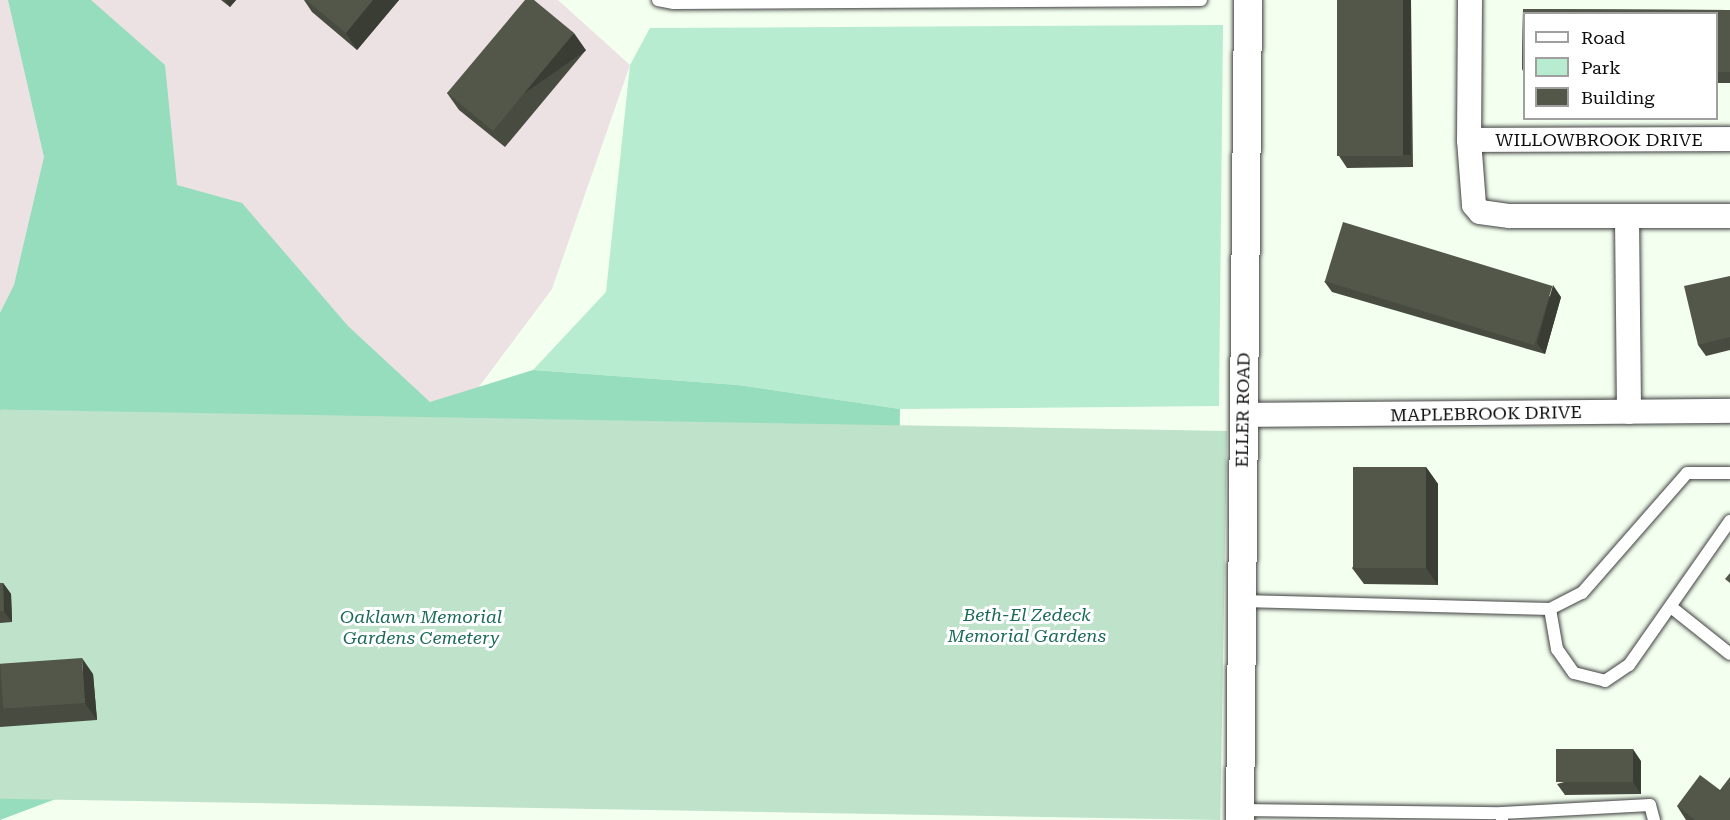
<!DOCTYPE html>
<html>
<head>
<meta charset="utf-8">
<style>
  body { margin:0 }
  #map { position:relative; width:1730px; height:820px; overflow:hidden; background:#f3ffef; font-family:"Roboto Serif",serif }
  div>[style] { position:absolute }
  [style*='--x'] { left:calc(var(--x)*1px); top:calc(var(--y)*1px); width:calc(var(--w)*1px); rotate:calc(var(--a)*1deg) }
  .industrial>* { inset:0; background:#ede2e3 }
  .green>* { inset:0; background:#b7ecd0 }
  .forest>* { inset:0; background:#95ddbc }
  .cemetery>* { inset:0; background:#bfe2ca; transform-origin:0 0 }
  .roads { filter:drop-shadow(0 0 2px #414141) drop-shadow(0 0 2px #414141) }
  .service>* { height:12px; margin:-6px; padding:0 6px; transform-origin:6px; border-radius:6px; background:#fff }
  .minor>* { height:24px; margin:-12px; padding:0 12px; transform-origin:12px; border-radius:12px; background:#fff }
  .tertiary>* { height:28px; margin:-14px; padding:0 14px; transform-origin:14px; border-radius:14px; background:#fff }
  .wall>* { inset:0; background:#474b40 }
  .shaded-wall>* { inset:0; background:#393d34; transform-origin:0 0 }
  .building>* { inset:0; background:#52574a; transform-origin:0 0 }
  span { translate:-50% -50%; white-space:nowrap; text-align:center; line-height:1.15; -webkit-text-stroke:6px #fff; paint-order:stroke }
  .street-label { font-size:18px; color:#0e0e0e }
  .park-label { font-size:18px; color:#1b6a58; font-style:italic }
  .legend { position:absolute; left:1523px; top:12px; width:195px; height:108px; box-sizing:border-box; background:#fff; border:2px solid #9f9f9f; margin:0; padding:8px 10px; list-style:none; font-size:18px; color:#0e0e0e }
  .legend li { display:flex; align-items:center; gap:12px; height:30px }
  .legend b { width:30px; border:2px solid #9f9f9f }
</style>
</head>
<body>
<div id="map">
  <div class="industrial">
    <i style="clip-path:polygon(0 0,558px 0,630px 65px,552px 289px,443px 435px,0 438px)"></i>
  </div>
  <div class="green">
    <i style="clip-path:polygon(1223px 25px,1219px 406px,900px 409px,738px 385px,533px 370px,606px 292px,630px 65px,650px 28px)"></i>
  </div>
  <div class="forest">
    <i style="clip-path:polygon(8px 0,91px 0,165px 65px,177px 185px,242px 203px,348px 326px,430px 402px,533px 370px,738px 385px,900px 409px,899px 481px,0 820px,0 313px,14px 285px,44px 157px)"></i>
  </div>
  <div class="cemetery">
    <i style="left:1227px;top:431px;width:389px;height:1227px;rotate:91deg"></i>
  </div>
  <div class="roads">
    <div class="service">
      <i style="--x:658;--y:0;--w:16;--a:11"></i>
      <i style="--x:674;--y:3;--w:527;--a:-0.33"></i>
      <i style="--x:1242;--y:601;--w:308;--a:1.5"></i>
      <i style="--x:1550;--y:609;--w:36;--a:-27"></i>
      <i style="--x:1582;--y:593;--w:159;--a:-48.8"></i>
      <i style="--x:1687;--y:473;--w:43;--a:0"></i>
      <i style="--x:1671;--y:607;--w:75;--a:38.5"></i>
      <i style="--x:1550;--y:609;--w:41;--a:80.1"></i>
      <i style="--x:1557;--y:649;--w:29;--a:55"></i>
      <i style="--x:1574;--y:673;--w:32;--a:14"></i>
      <i style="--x:1605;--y:681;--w:29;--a:-34"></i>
      <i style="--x:1629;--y:665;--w:176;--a:-55"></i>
      <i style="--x:1240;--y:810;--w:262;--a:0.7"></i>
      <i style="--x:1502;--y:813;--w:7;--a:90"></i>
      <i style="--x:1502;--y:813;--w:148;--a:-3.1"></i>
      <i style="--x:1650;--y:805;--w:16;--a:75"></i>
    </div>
    <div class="minor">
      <i style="--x:1470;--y:0;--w:140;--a:90.4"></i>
      <i style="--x:1469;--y:140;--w:65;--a:85.6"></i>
      <i style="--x:1474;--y:205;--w:9;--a:49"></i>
      <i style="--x:1480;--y:212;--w:30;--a:8"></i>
      <i style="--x:1510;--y:216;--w:220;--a:0"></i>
      <i style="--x:1469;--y:140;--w:261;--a:-0.2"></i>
      <i style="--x:1627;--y:218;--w:194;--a:89.4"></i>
      <i style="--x:1243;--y:415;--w:487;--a:-0.5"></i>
    </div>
    <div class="tertiary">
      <i style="--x:1240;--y:820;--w:820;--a:-89.44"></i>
    </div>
  </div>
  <div class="wall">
    <i style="clip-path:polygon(221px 0,236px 0,230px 7px)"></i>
    <i style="clip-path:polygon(304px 0,399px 0,357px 50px,312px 12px)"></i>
    <i style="clip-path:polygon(1337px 0,1411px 0,1413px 167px,1347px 168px,1339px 156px)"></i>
    <i style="clip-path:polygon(1523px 9px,1730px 10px,1730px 83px,1716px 83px,1716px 14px,1524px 14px,1524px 73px,1522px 69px)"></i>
    <i style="clip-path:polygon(586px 50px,505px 147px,459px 110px,447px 93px)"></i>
    <i style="clip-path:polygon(1730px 276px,1730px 350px,1706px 356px,1698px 345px)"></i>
    <i style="clip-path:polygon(1324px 281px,1561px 297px,1545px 354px,1332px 292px)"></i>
    <i style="clip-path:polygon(1426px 467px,1438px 484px,1438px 585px,1364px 584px,1352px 568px)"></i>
    <i style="clip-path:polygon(0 583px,3px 583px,11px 594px,12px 622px,0 623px)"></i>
    <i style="clip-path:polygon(0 664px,93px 674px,97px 720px,0 727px)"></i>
    <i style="clip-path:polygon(1641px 761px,1641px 794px,1565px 795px,1557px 784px)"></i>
    <i style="clip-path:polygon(1677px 806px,1730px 820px,1686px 820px)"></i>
  </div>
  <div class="shaded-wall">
    <i style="clip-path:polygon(225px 0,236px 0,230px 7px)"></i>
    <i style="clip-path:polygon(373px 0,399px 0,357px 50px,346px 33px)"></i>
    <i style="left:1403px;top:0;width:8px;height:155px"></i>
    <i style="left:574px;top:33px;width:21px;height:127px;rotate:55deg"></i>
    <i style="clip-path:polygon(1553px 285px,1561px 297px,1545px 354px,1537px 343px)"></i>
    <i style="clip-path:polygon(1426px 467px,1438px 484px,1438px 585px,1426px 568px)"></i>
    <i style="clip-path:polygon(3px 583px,11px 594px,12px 622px,4px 611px)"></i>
    <i style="clip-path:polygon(82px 658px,93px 674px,97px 720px,85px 703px)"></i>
    <i style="clip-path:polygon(1633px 749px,1641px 761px,1641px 794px,1633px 782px)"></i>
  </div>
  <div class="building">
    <i style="clip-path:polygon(306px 0,373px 0,346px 33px)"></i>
    <i style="clip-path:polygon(525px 0,534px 0,574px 33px,493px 131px,447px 93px)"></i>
    <i style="left:1337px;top:0;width:66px;height:156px"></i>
    <i style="clip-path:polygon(1523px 9px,1730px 10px,1730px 72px,1716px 72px,1716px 14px,1524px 14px,1524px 69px,1522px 69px)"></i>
    <i style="left:1343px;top:222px;width:219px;height:62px;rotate:17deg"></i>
    <i style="clip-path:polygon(1730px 276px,1730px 337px,1698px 345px,1684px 286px)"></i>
    <i style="left:1353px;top:467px;width:73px;height:101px"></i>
    <i style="clip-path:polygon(1730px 573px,1730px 583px,1725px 579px)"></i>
    <i style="clip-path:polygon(0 583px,3px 583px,4px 611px,0 611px)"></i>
    <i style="left:82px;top:658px;width:45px;height:82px;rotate:86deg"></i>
    <i style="left:1633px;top:749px;width:33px;height:77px;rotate:90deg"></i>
    <i style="clip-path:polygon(1700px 775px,1720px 790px,1730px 777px,1730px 820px,1695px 820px,1677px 806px)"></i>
  </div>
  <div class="street-label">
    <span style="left:1599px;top:140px">WILLOWBROOK DRIVE</span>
    <span style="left:1243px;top:410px;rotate:-89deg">ELLER ROAD</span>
    <span style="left:1486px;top:414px;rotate:-1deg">MAPLEBROOK DRIVE</span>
  </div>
  <div class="park-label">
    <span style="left:1027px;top:626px">Beth-El Zedeck<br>Memorial Gardens</span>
    <span style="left:421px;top:628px">Oaklawn Memorial<br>Gardens Cemetery</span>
  </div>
  <ul class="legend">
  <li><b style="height:8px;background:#fff"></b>Road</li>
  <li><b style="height:16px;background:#b7ecd0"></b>Park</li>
  <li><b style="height:16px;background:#52574a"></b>Building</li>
  </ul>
</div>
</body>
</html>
